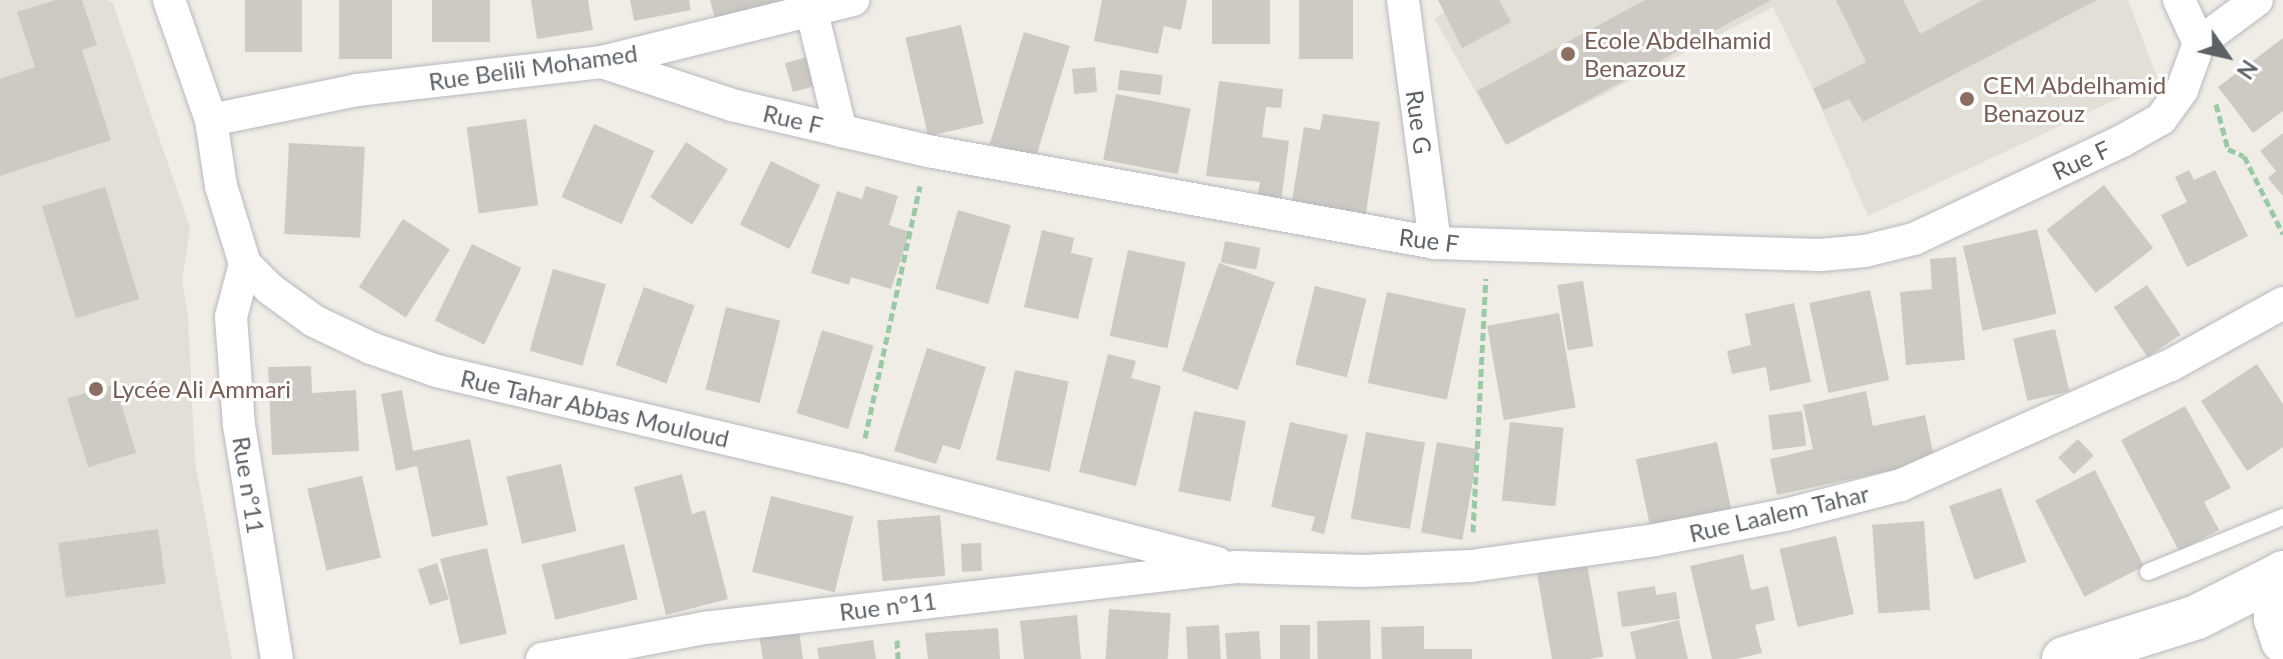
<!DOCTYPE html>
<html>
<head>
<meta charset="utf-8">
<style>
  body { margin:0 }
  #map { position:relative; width:2283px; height:659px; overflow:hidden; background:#f0ede6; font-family:Lato,sans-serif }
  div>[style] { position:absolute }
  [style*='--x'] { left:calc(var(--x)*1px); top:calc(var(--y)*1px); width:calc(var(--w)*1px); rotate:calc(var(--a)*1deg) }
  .education>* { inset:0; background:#e2dfd6 }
  .building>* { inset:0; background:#cdcac4; transform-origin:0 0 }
  .path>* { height:5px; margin-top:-2.5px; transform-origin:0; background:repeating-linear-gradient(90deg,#99caa5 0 8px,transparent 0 12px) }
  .roads { filter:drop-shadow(0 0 2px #b6b9bd) drop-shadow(0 0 2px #b6b9bd) }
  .service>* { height:16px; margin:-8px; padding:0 8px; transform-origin:8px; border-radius:8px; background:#fff }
  .minor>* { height:32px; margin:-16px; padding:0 16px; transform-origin:16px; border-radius:16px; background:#fff }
  .secondary>* { height:44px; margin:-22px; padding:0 22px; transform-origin:22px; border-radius:22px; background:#fff }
  .dots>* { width:22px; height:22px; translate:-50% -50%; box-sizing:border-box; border:4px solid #fff; border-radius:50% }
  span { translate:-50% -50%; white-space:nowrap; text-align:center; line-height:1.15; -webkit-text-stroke:6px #fff; paint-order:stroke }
  .education-label { font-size:24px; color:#785e54 }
  .left { translate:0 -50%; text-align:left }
  .street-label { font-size:24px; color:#5d6267 }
  .north { position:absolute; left:2187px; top:16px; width:80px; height:80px; -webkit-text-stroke:6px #fff; paint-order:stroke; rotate:124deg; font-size:22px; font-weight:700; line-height:32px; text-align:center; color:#5d6267 }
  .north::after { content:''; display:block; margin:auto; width:28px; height:36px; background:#5d6267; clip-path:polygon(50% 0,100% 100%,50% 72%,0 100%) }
</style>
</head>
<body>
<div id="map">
  <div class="education">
    <i style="clip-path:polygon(0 0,107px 0,113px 3px,190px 228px,182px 280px,188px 316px,195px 462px,232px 659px,0 659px)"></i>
    <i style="clip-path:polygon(1467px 0,2128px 0,2158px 80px,1868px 216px,1813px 89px,1773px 7px,1506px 145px,1434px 18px)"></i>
  </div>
  <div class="building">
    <i style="clip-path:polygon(55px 0,82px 0,97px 45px,82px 50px,111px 140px,0 176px,0 79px,35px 67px,17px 12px)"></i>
    <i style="left:245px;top:0;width:57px;height:52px"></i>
    <i style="left:339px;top:0;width:53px;height:59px"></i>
    <i style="left:432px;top:0;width:58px;height:42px"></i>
    <i style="clip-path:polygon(531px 0,588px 0,593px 30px,537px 39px)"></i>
    <i style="clip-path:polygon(630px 0,689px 0,691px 10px,634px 21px)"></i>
    <i style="clip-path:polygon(710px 0,804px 0,718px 30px)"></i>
    <i style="clip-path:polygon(1102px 0,1187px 0,1181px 30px,1164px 26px,1158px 54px,1094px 41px)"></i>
    <i style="left:1212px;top:0;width:58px;height:44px"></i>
    <i style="left:1299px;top:0;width:54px;height:59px"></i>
    <i style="clip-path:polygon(1438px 0,1499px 0,1511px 22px,1462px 48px)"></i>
    <i style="clip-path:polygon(1645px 0,1771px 0,1506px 145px,1477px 91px)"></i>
    <i style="clip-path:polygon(1836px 0,1903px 0,1920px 34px,1983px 0,2097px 0,1863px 122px,1849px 99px,1823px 110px,1813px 89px,1866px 62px)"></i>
    <i style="left:961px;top:25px;width:101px;height:57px;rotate:77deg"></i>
    <i style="left:1024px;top:32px;width:48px;height:117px;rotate:17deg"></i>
    <i style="clip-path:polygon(2283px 38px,2283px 111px,2253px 133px,2218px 87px)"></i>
    <i style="left:815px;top:55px;width:30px;height:31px;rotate:75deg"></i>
    <i style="left:1095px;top:67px;width:25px;height:23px;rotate:85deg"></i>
    <i style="left:1120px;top:70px;width:43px;height:20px;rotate:7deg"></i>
    <i style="clip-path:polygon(1219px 81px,1283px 89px,1281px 108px,1266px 107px,1262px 137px,1289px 141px,1281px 202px,1257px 199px,1260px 182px,1206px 176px)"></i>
    <i style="left:1116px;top:94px;width:76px;height:67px;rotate:11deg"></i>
    <i style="clip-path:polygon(1323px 114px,1380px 122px,1365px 219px,1291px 207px,1304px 127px,1320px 130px)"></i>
    <i style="left:526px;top:119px;width:87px;height:60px;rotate:82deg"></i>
    <i style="left:594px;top:124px;width:66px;height:80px;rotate:24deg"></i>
    <i style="clip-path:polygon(2283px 133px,2283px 196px,2268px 178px,2276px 171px,2260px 151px)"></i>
    <i style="left:686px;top:142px;width:50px;height:66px;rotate:33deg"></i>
    <i style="left:289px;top:143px;width:76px;height:91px;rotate:3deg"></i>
    <i style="left:771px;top:161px;width:55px;height:71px;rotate:26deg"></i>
    <i style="clip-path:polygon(2189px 170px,2194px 180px,2215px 170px,2248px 236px,2187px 267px,2161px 215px,2187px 202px,2175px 177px)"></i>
    <i style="left:2104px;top:185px;width:80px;height:73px;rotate:52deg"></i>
    <i style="clip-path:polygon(866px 186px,898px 196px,889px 225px,910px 232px,891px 289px,851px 277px,849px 285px,811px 273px,837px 191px,862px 199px)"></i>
    <i style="left:105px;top:187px;width:117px;height:66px;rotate:73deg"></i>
    <i style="left:958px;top:210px;width:55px;height:82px;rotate:16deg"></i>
    <i style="left:403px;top:219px;width:56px;height:81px;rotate:33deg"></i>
    <i style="left:2037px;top:229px;width:87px;height:76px;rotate:77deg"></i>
    <i style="clip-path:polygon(1042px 230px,1074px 238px,1071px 253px,1093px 258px,1078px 319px,1024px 307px)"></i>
    <i style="left:1225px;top:241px;width:36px;height:22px;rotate:11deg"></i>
    <i style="left:472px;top:244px;width:55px;height:85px;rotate:26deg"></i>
    <i style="left:1128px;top:250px;width:59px;height:88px;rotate:12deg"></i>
    <i style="clip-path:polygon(1956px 257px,1965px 360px,1906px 365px,1900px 292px,1932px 289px,1930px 259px)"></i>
    <i style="left:1219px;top:263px;width:59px;height:114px;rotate:19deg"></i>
    <i style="left:553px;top:269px;width:55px;height:85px;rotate:16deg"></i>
    <i style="left:1583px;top:281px;width:66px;height:26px;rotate:81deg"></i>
    <i style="left:2147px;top:285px;width:60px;height:40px;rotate:56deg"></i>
    <i style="left:1315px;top:286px;width:53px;height:81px;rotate:14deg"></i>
    <i style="left:644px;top:287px;width:54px;height:83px;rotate:20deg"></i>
    <i style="left:1870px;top:290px;width:92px;height:62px;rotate:78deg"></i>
    <i style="left:1387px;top:292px;width:81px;height:93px;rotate:12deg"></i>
    <i style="clip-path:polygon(1794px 303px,1811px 382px,1770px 391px,1766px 367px,1732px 374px,1727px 351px,1751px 345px,1745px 314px)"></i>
    <i style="left:726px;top:307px;width:56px;height:85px;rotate:14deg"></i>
    <i style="left:1559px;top:313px;width:96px;height:73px;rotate:80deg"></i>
    <i style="left:2055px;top:329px;width:64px;height:43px;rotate:77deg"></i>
    <i style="left:822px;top:330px;width:54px;height:87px;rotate:17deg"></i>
    <i style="clip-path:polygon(927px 348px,986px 367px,960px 450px,943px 445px,936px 464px,894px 451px)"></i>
    <i style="clip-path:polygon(1108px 354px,1136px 361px,1131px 378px,1161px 386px,1136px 486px,1079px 472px)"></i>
    <i style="clip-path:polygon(2257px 364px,2283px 404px,2283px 447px,2247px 471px,2201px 401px)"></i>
    <i style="clip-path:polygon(311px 366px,312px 393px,356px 390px,359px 451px,272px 455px,268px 367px)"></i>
    <i style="left:1015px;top:370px;width:55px;height:92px;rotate:12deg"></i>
    <i style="left:115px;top:384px;width:72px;height:50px;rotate:73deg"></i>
    <i style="clip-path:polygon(402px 390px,413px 451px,470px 439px,488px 525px,432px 537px,417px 466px,396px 471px,381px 394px)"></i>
    <i style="clip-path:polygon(1866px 391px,1873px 426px,1925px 415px,1935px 461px,1777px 495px,1770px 459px,1813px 449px,1803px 405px)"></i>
    <i style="clip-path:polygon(2185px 406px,2231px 488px,2204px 502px,2219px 530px,2179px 551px,2121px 440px)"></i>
    <i style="left:1194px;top:411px;width:53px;height:82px;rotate:11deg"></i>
    <i style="left:1802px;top:411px;width:35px;height:34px;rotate:83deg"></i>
    <i style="clip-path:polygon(1290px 422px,1348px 435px,1324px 534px,1311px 531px,1315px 517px,1271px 507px)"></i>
    <i style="left:1510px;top:422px;width:54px;height:79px;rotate:6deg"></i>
    <i style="left:1366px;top:432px;width:60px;height:88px;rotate:10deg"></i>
    <i style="left:2078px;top:439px;width:23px;height:27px;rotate:47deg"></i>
    <i style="left:1437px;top:442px;width:42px;height:92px;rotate:10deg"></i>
    <i style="left:1717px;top:442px;width:70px;height:83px;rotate:78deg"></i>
    <i style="left:561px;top:464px;width:69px;height:56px;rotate:77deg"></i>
    <i style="left:2095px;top:470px;width:108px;height:67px;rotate:63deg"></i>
    <i style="clip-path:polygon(682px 474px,692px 514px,705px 510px,728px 599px,666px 615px,634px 487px)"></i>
    <i style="left:362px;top:476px;width:84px;height:56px;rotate:77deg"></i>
    <i style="left:2001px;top:488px;width:78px;height:55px;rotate:71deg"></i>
    <i style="left:771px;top:496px;width:85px;height:78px;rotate:14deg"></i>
    <i style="left:940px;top:515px;width:61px;height:63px;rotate:85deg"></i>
    <i style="left:1924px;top:521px;width:89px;height:52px;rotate:86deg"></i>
    <i style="left:158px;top:529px;width:55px;height:101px;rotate:82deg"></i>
    <i style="left:1836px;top:536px;width:80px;height:58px;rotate:77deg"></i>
    <i style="left:981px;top:543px;width:28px;height:20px;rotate:88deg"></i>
    <i style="left:624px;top:544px;width:57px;height:85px;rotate:76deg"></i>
    <i style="left:487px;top:548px;width:88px;height:48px;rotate:77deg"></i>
    <i style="clip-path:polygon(1743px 554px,1751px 590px,1768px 586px,1775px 620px,1755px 625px,1762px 653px,1736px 659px,1712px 659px,1690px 566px)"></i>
    <i style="left:437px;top:563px;width:38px;height:20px;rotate:72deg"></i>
    <i style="left:1587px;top:564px;width:94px;height:51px;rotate:80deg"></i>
    <i style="clip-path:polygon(1655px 586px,1656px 595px,1676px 592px,1680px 619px,1622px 627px,1617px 592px)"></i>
    <i style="left:1109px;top:609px;width:62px;height:50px;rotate:4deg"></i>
    <i style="clip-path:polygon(1077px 615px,1081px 659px,1024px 659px,1020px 621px)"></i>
    <i style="left:1370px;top:620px;width:39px;height:53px;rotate:89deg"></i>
    <i style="clip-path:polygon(1679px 620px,1688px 659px,1636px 659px,1630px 632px)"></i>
    <i style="left:1219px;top:625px;width:34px;height:33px;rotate:87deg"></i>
    <i style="left:1310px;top:625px;width:34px;height:30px;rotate:90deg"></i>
    <i style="clip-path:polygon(1424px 626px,1424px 649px,1472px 649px,1472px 659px,1382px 659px,1381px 627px)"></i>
    <i style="clip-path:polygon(998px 628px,1000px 659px,928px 659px,925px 633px)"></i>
    <i style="clip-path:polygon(799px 630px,803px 659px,763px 659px,759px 635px)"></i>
    <i style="left:1259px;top:631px;width:28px;height:34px;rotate:86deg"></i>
    <i style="clip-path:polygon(873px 640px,876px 659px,819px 659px,817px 648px)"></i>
  </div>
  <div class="path">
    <i style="--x:2216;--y:104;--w:47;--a:75.1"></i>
    <i style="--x:2228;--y:149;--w:17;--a:24"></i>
    <i style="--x:2244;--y:156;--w:87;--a:63.4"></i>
    <i style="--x:865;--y:438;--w:258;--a:-77.7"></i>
    <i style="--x:1473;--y:532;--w:254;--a:-87.1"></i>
    <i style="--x:897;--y:640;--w:19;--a:87"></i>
  </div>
  <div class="roads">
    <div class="service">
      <i style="--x:2148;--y:572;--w:146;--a:-22.2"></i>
    </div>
    <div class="minor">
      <i style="--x:169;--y:0;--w:127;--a:70.7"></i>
      <i style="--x:211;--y:120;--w:67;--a:81.4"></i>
      <i style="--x:221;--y:186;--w:82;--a:72.9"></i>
      <i style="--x:245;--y:264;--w:35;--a:45"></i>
      <i style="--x:270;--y:289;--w:54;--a:36"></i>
      <i style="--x:314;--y:321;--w:63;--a:25.3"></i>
      <i style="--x:371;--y:348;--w:70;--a:19.2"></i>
      <i style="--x:437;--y:371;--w:432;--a:13.2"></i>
      <i style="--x:858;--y:470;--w:371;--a:14.5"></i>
      <i style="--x:809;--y:0;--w:135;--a:76.3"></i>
      <i style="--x:1403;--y:0;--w:245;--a:82.5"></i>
      <i style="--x:2179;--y:0;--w:47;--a:65.1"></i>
      <i style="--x:2199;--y:43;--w:72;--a:-36.6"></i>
      <i style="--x:602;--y:62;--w:137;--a:18.3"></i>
      <i style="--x:732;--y:105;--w:201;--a:13.2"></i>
      <i style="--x:928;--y:151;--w:515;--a:10.28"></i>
      <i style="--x:1435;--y:243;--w:385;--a:1.8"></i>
      <i style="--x:1820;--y:255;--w:45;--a:-5.1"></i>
      <i style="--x:1865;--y:251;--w:50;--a:-13.8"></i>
      <i style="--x:1914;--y:239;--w:230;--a:-25.2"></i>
      <i style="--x:2122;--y:141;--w:45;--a:-29.4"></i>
      <i style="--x:2161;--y:119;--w:36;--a:-54"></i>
      <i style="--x:2182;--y:90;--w:50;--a:-70.1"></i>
      <i style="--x:211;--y:120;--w:149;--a:-11.6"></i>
      <i style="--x:357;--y:90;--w:247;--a:-6.5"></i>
      <i style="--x:602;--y:62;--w:259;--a:-13.9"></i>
      <i style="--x:245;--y:264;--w:55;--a:104.8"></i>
      <i style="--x:231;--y:317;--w:108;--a:85.8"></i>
      <i style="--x:239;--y:425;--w:237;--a:80.8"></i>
      <i style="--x:542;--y:659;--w:165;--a:-10.8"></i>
      <i style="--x:704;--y:628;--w:535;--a:-6.54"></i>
      <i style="--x:1236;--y:567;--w:127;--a:1.8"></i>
      <i style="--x:1363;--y:571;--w:108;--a:-2.7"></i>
      <i style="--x:1471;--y:566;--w:186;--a:-8"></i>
      <i style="--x:1655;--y:540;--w:132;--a:-10.9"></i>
      <i style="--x:1785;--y:515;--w:120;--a:-14.5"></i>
      <i style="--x:1901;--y:485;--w:295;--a:-24"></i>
      <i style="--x:2171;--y:365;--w:128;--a:-29"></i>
    </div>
    <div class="secondary">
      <i style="--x:2283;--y:573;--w:24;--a:107"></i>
      <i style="--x:2276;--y:596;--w:23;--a:90"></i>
      <i style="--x:2276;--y:619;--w:23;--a:72"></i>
      <i style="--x:2064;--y:659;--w:139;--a:-17.5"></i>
      <i style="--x:2197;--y:617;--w:95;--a:-26.8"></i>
    </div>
  </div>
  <div class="dots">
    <i style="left:1568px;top:54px;background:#8d6e63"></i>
    <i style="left:1967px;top:99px;background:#8d6e63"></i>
    <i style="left:96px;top:389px;background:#8d6e63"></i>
  </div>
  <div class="education-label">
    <span class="left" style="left:1584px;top:54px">Ecole Abdelhamid<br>Benazouz</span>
    <span class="left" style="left:1983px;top:99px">CEM Abdelhamid<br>Benazouz</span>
    <span class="left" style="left:112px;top:389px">Lycée Ali Ammari</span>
  </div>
  <div class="street-label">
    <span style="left:533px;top:67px;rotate:-8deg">Rue Belili Mohamed</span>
    <span style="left:793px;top:119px;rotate:13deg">Rue F</span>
    <span style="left:1419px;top:122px;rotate:82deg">Rue G</span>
    <span style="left:2081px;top:160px;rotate:-25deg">Rue F</span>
    <span style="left:1429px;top:240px;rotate:7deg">Rue F</span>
    <span style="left:595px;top:408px;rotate:13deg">Rue Tahar Abbas Mouloud</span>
    <span style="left:249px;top:485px;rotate:81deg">Rue n°11</span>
    <span style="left:1779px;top:513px;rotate:-13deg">Rue Laalem Tahar</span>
    <span style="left:888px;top:606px;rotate:-7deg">Rue n°11</span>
  </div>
  <div class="north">N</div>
</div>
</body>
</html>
